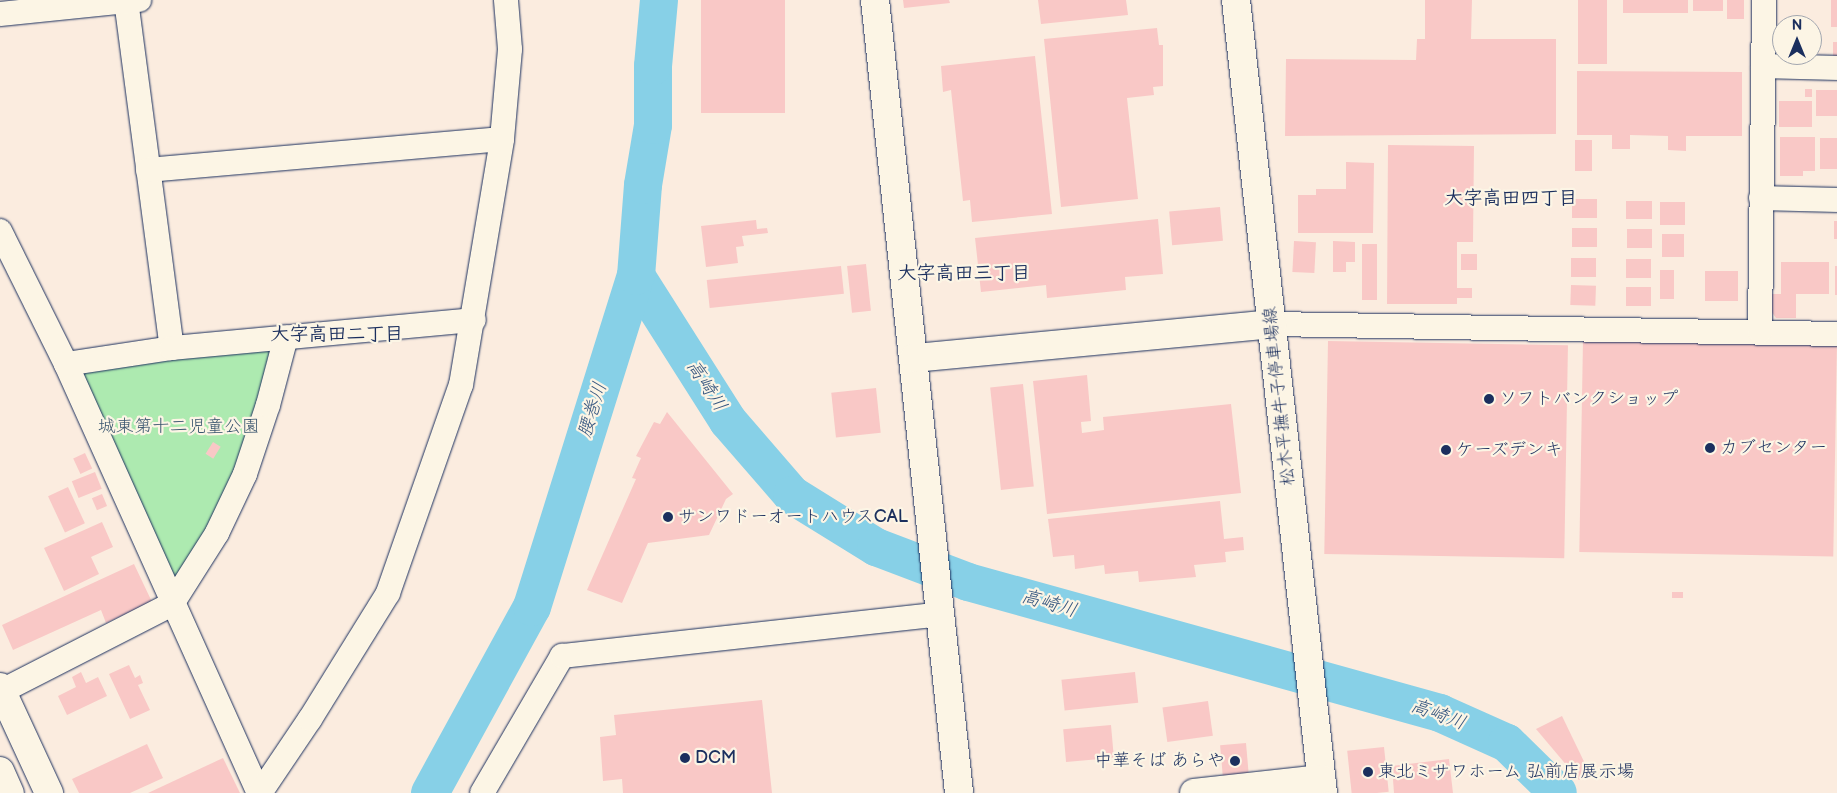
<!DOCTYPE html>
<html>
<head>
<meta charset="utf-8">
<style>
  body { margin:0 }
  #map { position:relative; width:1837px; height:793px; overflow:hidden; background:#fbecdf; font-family:"Balsamiq Sans","Klee One",sans-serif }
  div>[style] { position:absolute }
  [style*='--x'] { left:calc(var(--x)*1px); top:calc(var(--y)*1px); width:calc(var(--w)*1px); rotate:calc(var(--a)*1deg) }
  .green>* { inset:0; background:#adeab0 }
  .river>* { height:38px; margin:-19px; padding:0 19px; transform-origin:19px; border-radius:19px; background:#87d0e7 }
  .building>* { inset:0; background:#f9c8c6; transform-origin:0 0 }
  .roads { filter:drop-shadow(0 0 1px #1b2f5e) drop-shadow(0 0 1px #1b2f5e) }
  .street>* { height:24px; margin:-12px; padding:0 12px; transform-origin:12px; border-radius:12px; background:#fcf5e5 }
  .secondary>* { height:28px; margin:-14px; padding:0 14px; transform-origin:14px; border-radius:14px; background:#fcf5e5 }
  .highway>* { height:28px; margin:-14px; padding:0 14px; transform-origin:14px; border-radius:14px; background:#fcf5e5 }
  .dots>* { width:14px; height:14px; translate:-50% -50%; box-sizing:border-box; border:2px solid #fcf5e5; border-radius:50% }
  span { translate:-50% -50%; white-space:nowrap; text-align:center; line-height:1.15; -webkit-text-stroke:4.5px #fcf5e5; paint-order:stroke }
  .street-label { font-size:18px; color:#1b2f5e }
  .poi-label { font-size:18px; color:#1b2f5e }
  .left { translate:0 -50%; text-align:left }
  .right { translate:-100% -50%; text-align:right }
  .park-label { font-size:18px; color:#38546e }
  .neighbourhood-label { font-size:19px; color:#1b2f5e; font-weight:700 }
  .water-label { font-size:19px; color:#365780; font-style:italic }
  .north { position:absolute; left:1772px; top:15px; width:50px; height:50px; box-sizing:border-box; background:#fcf5e5; border:1px solid #a2a6af; border-radius:50%; rotate:0deg; font-size:14px; font-weight:700; line-height:20px; text-align:center; color:#1b2f5e }
  .north::after { content:''; display:block; margin:auto; width:18px; height:22px; background:#1b2f5e; clip-path:polygon(50% 0,100% 100%,50% 72%,0 100%) }
</style>
</head>
<body>
<div id="map">
  <div class="green">
    <i style="clip-path:polygon(270px 346px,277px 353px,244px 454px,204px 538px,181px 574px,172px 579px,75px 369px)"></i>
  </div>
  <div class="river">
    <i style="--x:636;--y:276;--w:172;--a:57.6"></i>
    <i style="--x:728;--y:421;--w:98;--a:49.1"></i>
    <i style="--x:792;--y:495;--w:99;--a:31.8"></i>
    <i style="--x:876;--y:547;--w:98;--a:20.8"></i>
    <i style="--x:968;--y:582;--w:490;--a:15.5"></i>
    <i style="--x:1440;--y:713;--w:73;--a:24.1"></i>
    <i style="--x:1507;--y:743;--w:71;--a:44.4"></i>
    <i style="--x:430;--y:793;--w:212;--a:-61.3"></i>
    <i style="--x:532;--y:607;--w:347;--a:-72.6"></i>
    <i style="--x:636;--y:276;--w:91;--a:-85.6"></i>
    <i style="--x:643;--y:185;--w:61;--a:-80.5"></i>
    <i style="--x:653;--y:125;--w:59;--a:-90"></i>
    <i style="--x:653;--y:66;--w:66;--a:-84.8"></i>
  </div>
  <div class="building">
    <i style="left:701px;top:0;width:84px;height:113px"></i>
    <i style="clip-path:polygon(903px 0,949px 0,950px 3px,904px 8px)"></i>
    <i style="clip-path:polygon(1038px 0,1126px 0,1128px 15px,1041px 24px)"></i>
    <i style="clip-path:polygon(1425px 0,1472px 0,1471px 39px,1556px 39px,1556px 134px,1285px 136px,1286px 59px,1416px 60px,1417px 39px,1425px 39px)"></i>
    <i style="left:1578px;top:0;width:29px;height:64px"></i>
    <i style="left:1623px;top:0;width:65px;height:13px"></i>
    <i style="left:1693px;top:0;width:30px;height:11px"></i>
    <i style="left:1727px;top:0;width:17px;height:19px"></i>
    <i style="left:1831px;top:0;width:6px;height:27px"></i>
    <i style="clip-path:polygon(1157px 28px,1159px 45px,1163px 45px,1163px 86px,1153px 87px,1154px 95px,1127px 98px,1138px 199px,1061px 207px,1044px 39px)"></i>
    <i style="left:1833px;top:42px;width:4px;height:16px"></i>
    <i style="clip-path:polygon(1035px 56px,1052px 214px,972px 222px,970px 200px,963px 201px,951px 90px,943px 92px,941px 66px)"></i>
    <i style="clip-path:polygon(1577px 71px,1742px 72px,1742px 136px,1686px 136px,1686px 151px,1668px 150px,1668px 136px,1630px 135px,1630px 149px,1612px 149px,1612px 135px,1577px 135px)"></i>
    <i style="left:1805px;top:89px;width:7px;height:8px"></i>
    <i style="left:1816px;top:90px;width:21px;height:26px"></i>
    <i style="left:1779px;top:101px;width:33px;height:26px"></i>
    <i style="clip-path:polygon(1780px 137px,1815px 137px,1815px 171px,1803px 171px,1803px 176px,1780px 176px)"></i>
    <i style="left:1820px;top:138px;width:17px;height:31px"></i>
    <i style="left:1575px;top:140px;width:17px;height:31px"></i>
    <i style="clip-path:polygon(1388px 145px,1474px 146px,1473px 242px,1457px 242px,1457px 288px,1472px 288px,1472px 298px,1457px 298px,1457px 304px,1387px 304px)"></i>
    <i style="clip-path:polygon(1346px 162px,1374px 163px,1373px 233px,1298px 233px,1298px 195px,1316px 195px,1316px 189px,1346px 189px)"></i>
    <i style="left:1572px;top:199px;width:25px;height:19px"></i>
    <i style="left:1626px;top:201px;width:26px;height:18px"></i>
    <i style="left:1660px;top:202px;width:25px;height:23px"></i>
    <i style="left:1220px;top:207px;width:34px;height:51px;rotate:85deg"></i>
    <i style="clip-path:polygon(1158px 219px,1163px 274px,1125px 277px,1126px 290px,1047px 298px,1046px 285px,981px 292px,975px 238px)"></i>
    <i style="clip-path:polygon(756px 220px,757px 229px,767px 228px,768px 233px,742px 236px,744px 246px,736px 247px,738px 263px,706px 267px,701px 226px)"></i>
    <i style="left:1834px;top:221px;width:3px;height:18px"></i>
    <i style="left:1572px;top:228px;width:25px;height:19px"></i>
    <i style="left:1627px;top:229px;width:25px;height:19px"></i>
    <i style="left:1662px;top:234px;width:22px;height:23px"></i>
    <i style="left:1294px;top:241px;width:22px;height:31px;rotate:3deg"></i>
    <i style="clip-path:polygon(1333px 241px,1355px 242px,1355px 262px,1346px 262px,1346px 272px,1333px 272px)"></i>
    <i style="left:1362px;top:244px;width:15px;height:56px"></i>
    <i style="left:1461px;top:254px;width:16px;height:16px"></i>
    <i style="left:1571px;top:258px;width:25px;height:19px"></i>
    <i style="left:1626px;top:259px;width:25px;height:19px"></i>
    <i style="clip-path:polygon(1781px 262px,1829px 262px,1829px 294px,1796px 294px,1796px 318px,1776px 318px,1771px 311px,1771px 294px,1781px 294px)"></i>
    <i style="left:866px;top:264px;width:47px;height:19px;rotate:84deg"></i>
    <i style="left:841px;top:266px;width:28px;height:135px;rotate:84deg"></i>
    <i style="left:1835px;top:266px;width:2px;height:29px"></i>
    <i style="left:1660px;top:270px;width:14px;height:29px"></i>
    <i style="left:1705px;top:271px;width:33px;height:30px"></i>
    <i style="left:1571px;top:285px;width:25px;height:20px;rotate:2deg"></i>
    <i style="left:1626px;top:287px;width:25px;height:19px"></i>
    <i style="left:1583px;top:340px;width:254px;height:212px;rotate:1deg"></i>
    <i style="left:1328px;top:341px;width:240px;height:213px;rotate:1deg"></i>
    <i style="clip-path:polygon(1087px 375px,1091px 421px,1081px 422px,1082px 433px,1104px 430px,1103px 417px,1231px 404px,1241px 493px,1047px 514px,1033px 381px)"></i>
    <i style="left:1023px;top:384px;width:103px;height:33px;rotate:84deg"></i>
    <i style="left:876px;top:388px;width:45px;height:45px;rotate:84deg"></i>
    <i style="clip-path:polygon(667px 412px,733px 494px,726px 499px,709px 535px,648px 543px,622px 603px,587px 590px,636px 479px,632px 478px,641px 458px,636px 456px,654px 422px,660px 424px)"></i>
    <i style="left:213px;top:442px;width:9px;height:14px;rotate:32deg"></i>
    <i style="left:85px;top:453px;width:17px;height:13px;rotate:65deg"></i>
    <i style="left:95px;top:472px;width:18px;height:25px;rotate:68deg"></i>
    <i style="left:68px;top:487px;width:40px;height:22px;rotate:65deg"></i>
    <i style="left:102px;top:494px;width:13px;height:11px;rotate:67deg"></i>
    <i style="clip-path:polygon(1220px 501px,1224px 539px,1243px 537px,1244px 550px,1225px 552px,1226px 562px,1194px 565px,1196px 577px,1139px 582px,1138px 571px,1105px 574px,1104px 565px,1075px 569px,1074px 555px,1053px 557px,1048px 519px)"></i>
    <i style="clip-path:polygon(102px 522px,113px 547px,91px 557px,99px 574px,64px 591px,44px 548px)"></i>
    <i style="clip-path:polygon(134px 564px,152px 602px,106px 623px,101px 610px,13px 650px,2px 625px)"></i>
    <i style="left:1672px;top:592px;width:11px;height:6px"></i>
    <i style="clip-path:polygon(129px 665px,135px 678px,140px 675px,143px 683px,138px 685px,150px 710px,130px 719px,109px 674px)"></i>
    <i style="clip-path:polygon(81px 672px,86px 683px,98px 677px,107px 696px,67px 715px,58px 696px,76px 687px,72px 677px)"></i>
    <i style="left:1135px;top:672px;width:31px;height:74px;rotate:84deg"></i>
    <i style="clip-path:polygon(762px 700px,772px 793px,623px 793px,622px 779px,603px 781px,600px 737px,616px 735px,614px 715px)"></i>
    <i style="left:1208px;top:701px;width:35px;height:46px;rotate:82deg"></i>
    <i style="clip-path:polygon(1562px 716px,1590px 774px,1579px 780px,1536px 729px)"></i>
    <i style="left:1111px;top:725px;width:33px;height:48px;rotate:85deg"></i>
    <i style="left:1246px;top:743px;width:32px;height:26px;rotate:85deg"></i>
    <i style="clip-path:polygon(147px 744px,163px 778px,130px 793px,79px 793px,72px 779px)"></i>
    <i style="left:1384px;top:747px;width:45px;height:37px;rotate:84deg"></i>
    <i style="clip-path:polygon(223px 758px,240px 793px,148px 793px)"></i>
    <i style="clip-path:polygon(1449px 759px,1453px 793px,1394px 793px,1392px 766px)"></i>
  </div>
  <div class="roads">
    <div class="street">
      <i style="--x:126;--y:0;--w:351;--a:82.5"></i>
      <i style="--x:0;--y:14;--w:140;--a:-5.8"></i>
      <i style="--x:1763;--y:66;--w:74;--a:1.5"></i>
      <i style="--x:148;--y:170;--w:355;--a:-5"></i>
      <i style="--x:1761;--y:198;--w:76;--a:1.5"></i>
      <i style="--x:0;--y:231;--w:148;--a:63.6"></i>
      <i style="--x:66;--y:364;--w:470;--a:65.8"></i>
      <i style="--x:1272;--y:324;--w:565;--a:1.01"></i>
      <i style="--x:1760;--y:331;--w:331;--a:-89.3"></i>
      <i style="--x:66;--y:364;--w:107;--a:-8.6"></i>
      <i style="--x:172;--y:348;--w:303;--a:-5.3"></i>
      <i style="--x:2;--y:691;--w:191;--a:-27.1"></i>
      <i style="--x:172;--y:604;--w:84;--a:-57.6"></i>
      <i style="--x:217;--y:533;--w:65;--a:-64.6"></i>
      <i style="--x:245;--y:474;--w:73;--a:-71.6"></i>
      <i style="--x:268;--y:405;--w:70;--a:-75.2"></i>
      <i style="--x:260;--y:793;--w:89;--a:-56"></i>
      <i style="--x:310;--y:719;--w:148;--a:-58.2"></i>
      <i style="--x:388;--y:593;--w:220;--a:-70.7"></i>
      <i style="--x:461;--y:385;--w:249;--a:-80.5"></i>
      <i style="--x:502;--y:139;--w:90;--a:-84.9"></i>
      <i style="--x:510;--y:49;--w:49;--a:-94.7"></i>
      <i style="--x:482;--y:793;--w:159;--a:-59.7"></i>
      <i style="--x:562;--y:656;--w:381;--a:-6.3"></i>
    </div>
    <div class="secondary">
      <i style="--x:875;--y:0;--w:797;--a:83.95"></i>
      <i style="--x:1236;--y:0;--w:798;--a:83.74"></i>
      <i style="--x:914;--y:358;--w:360;--a:-5.4"></i>
      <i style="--x:1194;--y:793;--w:128;--a:-6.3"></i>
    </div>
    <div class="highway">
      <i style="--x:0;--y:687;--w:117;--a:65.2"></i>
      <i style="--x:0;--y:771;--w:24;--a:66"></i>
    </div>
  </div>
  <div class="dots">
    <i style="left:1489px;top:399px;background:#1b2f5e"></i>
    <i style="left:1710px;top:448px;background:#1b2f5e"></i>
    <i style="left:1446px;top:450px;background:#1b2f5e"></i>
    <i style="left:668px;top:517px;background:#1b2f5e"></i>
    <i style="left:685px;top:758px;background:#1b2f5e"></i>
    <i style="left:1235px;top:761px;background:#1b2f5e"></i>
    <i style="left:1368px;top:772px;background:#1b2f5e"></i>
  </div>
  <div class="street-label">
    <span style="left:1280px;top:396px;rotate:-96deg">松木平撫牛子停車場線</span>
  </div>
  <div class="poi-label">
    <span class="left" style="left:1499px;top:399px">ソフトバンクショップ</span>
    <span class="left" style="left:1720px;top:448px">カブセンター</span>
    <span class="left" style="left:1456px;top:450px">ケーズデンキ</span>
    <span class="left" style="left:678px;top:517px">サンワドーオートハウスCAL</span>
    <span class="left" style="left:695px;top:758px">DCM</span>
    <span class="right" style="left:1225px;top:761px">中華そば あらや</span>
    <span class="left" style="left:1378px;top:772px">東北ミサワホーム 弘前店展示場</span>
  </div>
  <div class="park-label">
    <span style="left:179px;top:427px">城東第十二児童公園</span>
  </div>
  <div class="neighbourhood-label">
    <span style="left:1511px;top:199px">大字高田四丁目</span>
    <span style="left:964px;top:274px">大字高田三丁目</span>
    <span style="left:337px;top:335px">大字高田二丁目</span>
  </div>
  <div class="water-label">
    <span style="left:706px;top:386px;rotate:57deg">高崎川</span>
    <span style="left:593px;top:410px;rotate:-73deg">腰巻川</span>
    <span style="left:1049px;top:604px;rotate:16deg">高崎川</span>
    <span style="left:1438px;top:715px;rotate:20deg">高崎川</span>
  </div>
  <div class="north">N</div>
</div>
</body>
</html>
